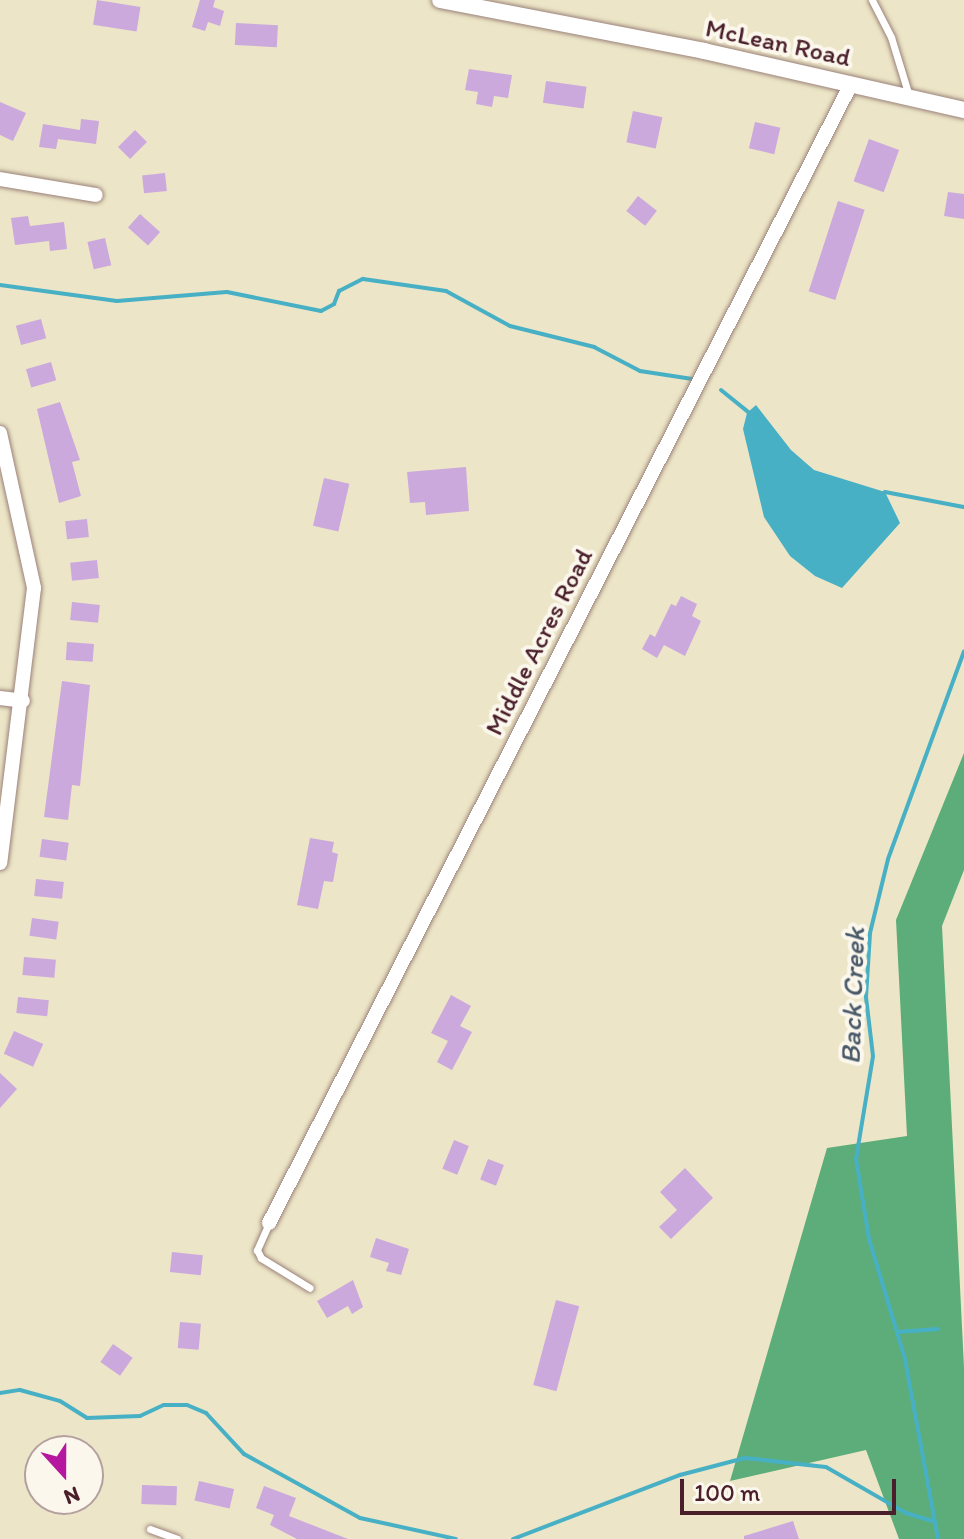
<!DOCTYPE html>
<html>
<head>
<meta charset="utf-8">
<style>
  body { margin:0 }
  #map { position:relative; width:964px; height:1539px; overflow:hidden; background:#ece5c7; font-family:Itim,sans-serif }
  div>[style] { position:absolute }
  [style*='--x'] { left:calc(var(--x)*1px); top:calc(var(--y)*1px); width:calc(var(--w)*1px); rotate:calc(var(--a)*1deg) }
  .forest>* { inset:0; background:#5cad7a }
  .water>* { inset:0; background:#47b0c5 }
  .stream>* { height:4px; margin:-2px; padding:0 2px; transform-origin:2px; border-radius:2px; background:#47b0c5 }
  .building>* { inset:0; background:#cba9dd; transform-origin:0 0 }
  .roads { filter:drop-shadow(0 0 2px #9b8279) drop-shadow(0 0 2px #9b8279) }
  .service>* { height:7px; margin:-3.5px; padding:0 3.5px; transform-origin:3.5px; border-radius:3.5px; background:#fff }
  .minor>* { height:14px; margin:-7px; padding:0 7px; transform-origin:7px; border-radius:7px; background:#fff }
  .tertiary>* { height:16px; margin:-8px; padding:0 8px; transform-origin:8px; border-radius:8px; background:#fff }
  span { translate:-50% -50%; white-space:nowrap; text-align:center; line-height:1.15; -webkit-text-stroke:8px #fbf7ec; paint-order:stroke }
  .street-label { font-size:26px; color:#4a1f2b }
  .water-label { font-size:28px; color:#495969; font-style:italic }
  .north { position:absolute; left:24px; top:1435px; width:80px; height:80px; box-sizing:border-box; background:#fbf7ec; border:2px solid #b4a19f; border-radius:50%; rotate:159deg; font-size:22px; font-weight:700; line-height:32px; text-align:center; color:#4a1f2b }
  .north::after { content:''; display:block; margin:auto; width:28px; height:36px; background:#b5179e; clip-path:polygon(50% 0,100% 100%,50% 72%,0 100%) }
  .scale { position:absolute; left:680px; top:1479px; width:216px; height:36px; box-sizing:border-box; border:4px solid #4a1f2b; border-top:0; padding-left:10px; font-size:24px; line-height:28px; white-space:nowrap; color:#4a1f2b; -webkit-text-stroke:6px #fbf7ec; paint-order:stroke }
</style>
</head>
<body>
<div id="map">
  <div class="forest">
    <i style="clip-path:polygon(964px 753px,964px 870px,942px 926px,964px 1367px,964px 1539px,899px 1539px,866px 1450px,730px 1481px,827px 1148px,907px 1136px,896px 920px)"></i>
  </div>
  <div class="water">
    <i style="clip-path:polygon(756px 405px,791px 450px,814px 470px,885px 492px,900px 523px,842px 588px,815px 576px,790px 556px,764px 517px,743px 429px,747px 413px)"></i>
  </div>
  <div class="stream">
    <i style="--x:0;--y:285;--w:118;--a:7.8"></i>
    <i style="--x:117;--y:301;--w:110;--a:-4.7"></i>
    <i style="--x:227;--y:292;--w:96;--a:11.4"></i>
    <i style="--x:321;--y:311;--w:15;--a:-28"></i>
    <i style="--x:334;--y:304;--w:14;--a:-69"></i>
    <i style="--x:339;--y:291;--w:27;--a:-27"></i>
    <i style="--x:363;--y:279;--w:84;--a:8.2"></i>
    <i style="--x:446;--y:291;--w:73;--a:28.7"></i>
    <i style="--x:510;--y:326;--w:87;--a:14"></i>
    <i style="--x:594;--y:347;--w:52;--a:27.6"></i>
    <i style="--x:640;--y:371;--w:53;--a:8.7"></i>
    <i style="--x:721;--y:390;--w:38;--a:39"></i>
    <i style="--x:882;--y:496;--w:5;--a:-53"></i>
    <i style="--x:885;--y:492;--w:80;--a:10.8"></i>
    <i style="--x:897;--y:1332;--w:41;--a:-4.2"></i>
    <i style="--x:0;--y:1393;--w:20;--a:-9"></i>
    <i style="--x:20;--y:1390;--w:41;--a:15.4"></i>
    <i style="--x:60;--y:1401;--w:32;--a:32"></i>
    <i style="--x:87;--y:1418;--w:53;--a:-2.2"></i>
    <i style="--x:140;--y:1416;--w:26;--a:-25"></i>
    <i style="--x:164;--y:1405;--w:23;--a:0"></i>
    <i style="--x:187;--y:1405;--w:21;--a:23"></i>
    <i style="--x:206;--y:1413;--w:56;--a:47.2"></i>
    <i style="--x:244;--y:1454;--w:132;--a:28.9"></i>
    <i style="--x:360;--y:1518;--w:98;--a:12.3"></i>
    <i style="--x:513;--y:1539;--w:179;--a:-21"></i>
    <i style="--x:680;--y:1475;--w:67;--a:-14.7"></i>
    <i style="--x:745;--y:1458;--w:81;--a:6.3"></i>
    <i style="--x:826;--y:1467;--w:92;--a:29.9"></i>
    <i style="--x:906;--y:1513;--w:28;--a:17"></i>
    <i style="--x:938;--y:1539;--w:183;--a:-100.4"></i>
    <i style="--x:905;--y:1359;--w:125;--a:-106.7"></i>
    <i style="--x:869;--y:1239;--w:81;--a:-99.2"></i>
    <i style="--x:856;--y:1159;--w:104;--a:-80.6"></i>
    <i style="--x:873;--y:1056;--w:59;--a:-96.8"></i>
    <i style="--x:866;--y:997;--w:64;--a:-86.4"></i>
    <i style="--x:870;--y:933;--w:76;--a:-76.3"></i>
    <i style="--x:888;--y:859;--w:221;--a:-69.9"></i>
  </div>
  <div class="building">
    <i style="left:97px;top:0;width:44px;height:25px;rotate:9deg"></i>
    <i style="clip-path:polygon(200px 0,215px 0,213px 7px,224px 11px,220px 26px,208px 22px,205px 31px,192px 27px)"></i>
    <i style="left:236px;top:23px;width:42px;height:22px;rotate:3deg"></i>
    <i style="clip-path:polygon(469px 69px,512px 75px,508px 98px,494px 96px,492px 107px,476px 104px,478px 92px,465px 90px)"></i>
    <i style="left:546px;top:81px;width:41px;height:22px;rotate:8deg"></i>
    <i style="clip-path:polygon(0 102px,26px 113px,13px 141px,0 135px)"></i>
    <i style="left:633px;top:111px;width:30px;height:32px;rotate:12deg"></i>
    <i style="clip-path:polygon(81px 119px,99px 121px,96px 144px,58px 139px,56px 149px,39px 147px,43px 124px,80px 130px)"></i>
    <i style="left:755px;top:122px;width:26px;height:27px;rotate:13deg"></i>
    <i style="left:135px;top:130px;width:17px;height:24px;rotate:45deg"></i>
    <i style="left:869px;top:139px;width:32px;height:45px;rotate:20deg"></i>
    <i style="left:165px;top:173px;width:18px;height:23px;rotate:84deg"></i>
    <i style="clip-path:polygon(948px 192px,964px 194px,964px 219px,944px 216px)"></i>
    <i style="left:638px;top:196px;width:24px;height:19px;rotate:38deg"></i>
    <i style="left:838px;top:201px;width:28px;height:95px;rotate:18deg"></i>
    <i style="left:140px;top:214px;width:27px;height:18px;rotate:42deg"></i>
    <i style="clip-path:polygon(28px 216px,30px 226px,64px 222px,67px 249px,50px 251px,49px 241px,15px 245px,11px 218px)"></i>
    <i style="left:105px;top:238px;width:28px;height:18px;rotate:77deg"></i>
    <i style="left:41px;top:319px;width:20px;height:26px;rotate:75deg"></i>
    <i style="left:51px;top:362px;width:19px;height:26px;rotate:74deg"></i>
    <i style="clip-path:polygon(60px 402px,80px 460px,72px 462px,81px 496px,59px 503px,37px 409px)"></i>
    <i style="clip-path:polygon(466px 467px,469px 511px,426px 515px,425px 502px,410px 503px,407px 472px)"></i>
    <i style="left:324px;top:478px;width:26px;height:49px;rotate:13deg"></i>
    <i style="left:87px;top:519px;width:18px;height:22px;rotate:84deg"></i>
    <i style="left:97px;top:560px;width:18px;height:27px;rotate:84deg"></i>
    <i style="clip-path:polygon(681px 596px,697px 604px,692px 616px,701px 621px,685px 656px,664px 645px,657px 658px,642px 649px,650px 634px,655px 637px,671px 604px,676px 606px)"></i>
    <i style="left:72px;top:602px;width:28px;height:18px;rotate:6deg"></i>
    <i style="left:67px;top:642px;width:27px;height:18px;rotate:4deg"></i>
    <i style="clip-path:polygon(62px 681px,90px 685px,80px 786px,72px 785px,68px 820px,44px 817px)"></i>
    <i style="clip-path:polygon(310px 838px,334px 842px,332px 852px,338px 854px,333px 882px,324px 881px,318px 909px,297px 905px)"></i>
    <i style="left:42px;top:839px;width:27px;height:18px;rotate:8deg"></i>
    <i style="left:36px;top:879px;width:28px;height:17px;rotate:6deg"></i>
    <i style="left:32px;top:918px;width:27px;height:18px;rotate:8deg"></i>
    <i style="left:24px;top:957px;width:32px;height:18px;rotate:5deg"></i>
    <i style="clip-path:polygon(451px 995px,471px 1006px,460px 1026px,472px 1032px,452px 1070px,437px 1062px,448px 1041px,431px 1033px)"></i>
    <i style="left:18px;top:997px;width:31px;height:16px;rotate:6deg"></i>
    <i style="left:14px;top:1031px;width:32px;height:25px;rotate:24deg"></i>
    <i style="clip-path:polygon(0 1073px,17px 1089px,0 1108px)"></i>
    <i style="left:454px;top:1140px;width:16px;height:31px;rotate:22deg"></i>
    <i style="left:488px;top:1159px;width:17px;height:22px;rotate:21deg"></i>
    <i style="clip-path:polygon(685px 1168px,713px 1198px,671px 1239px,659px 1227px,677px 1210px,660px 1192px)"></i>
    <i style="clip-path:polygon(376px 1238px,409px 1249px,401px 1275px,386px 1271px,389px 1263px,370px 1257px)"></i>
    <i style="left:172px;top:1252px;width:31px;height:20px;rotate:6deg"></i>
    <i style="clip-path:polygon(353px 1280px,363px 1307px,352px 1314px,348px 1306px,327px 1318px,317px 1301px)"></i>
    <i style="left:556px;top:1300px;width:24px;height:88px;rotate:15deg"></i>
    <i style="left:180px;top:1322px;width:21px;height:26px;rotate:5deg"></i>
    <i style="left:113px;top:1344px;width:24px;height:22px;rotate:35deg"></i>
    <i style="left:199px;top:1481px;width:36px;height:20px;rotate:13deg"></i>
    <i style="left:142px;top:1485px;width:35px;height:19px;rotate:2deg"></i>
    <i style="clip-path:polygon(264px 1486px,296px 1498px,289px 1516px,348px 1539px,297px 1539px,270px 1525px,274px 1515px,256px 1508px)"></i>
    <i style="clip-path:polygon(793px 1521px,799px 1539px,744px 1539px,744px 1536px)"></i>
  </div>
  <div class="roads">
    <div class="service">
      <i style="--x:872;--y:0;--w:42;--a:62.8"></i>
      <i style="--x:891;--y:37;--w:62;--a:73"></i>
      <i style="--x:269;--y:1223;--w:30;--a:114"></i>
      <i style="--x:257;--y:1250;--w:9;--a:63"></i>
      <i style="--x:261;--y:1258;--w:57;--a:31.5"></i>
      <i style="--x:150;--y:1529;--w:29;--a:20"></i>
    </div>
    <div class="minor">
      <i style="--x:0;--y:179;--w:97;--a:9.5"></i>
      <i style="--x:0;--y:433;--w:159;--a:77.6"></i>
      <i style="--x:34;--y:588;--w:277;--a:97"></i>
      <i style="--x:0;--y:698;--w:23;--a:7"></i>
      <i style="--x:269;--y:1223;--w:1279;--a:-62.93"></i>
    </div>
    <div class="tertiary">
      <i style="--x:440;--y:0;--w:269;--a:10.9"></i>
      <i style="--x:704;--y:51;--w:267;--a:12.8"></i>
    </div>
  </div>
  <div class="street-label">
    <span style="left:778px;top:43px;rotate:12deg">McLean Road</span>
    <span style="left:539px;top:642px;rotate:-63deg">Middle Acres Road</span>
  </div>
  <div class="water-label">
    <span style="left:852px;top:996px;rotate:-88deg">Back Creek</span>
  </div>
  <div class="north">N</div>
  <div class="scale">100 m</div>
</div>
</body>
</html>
